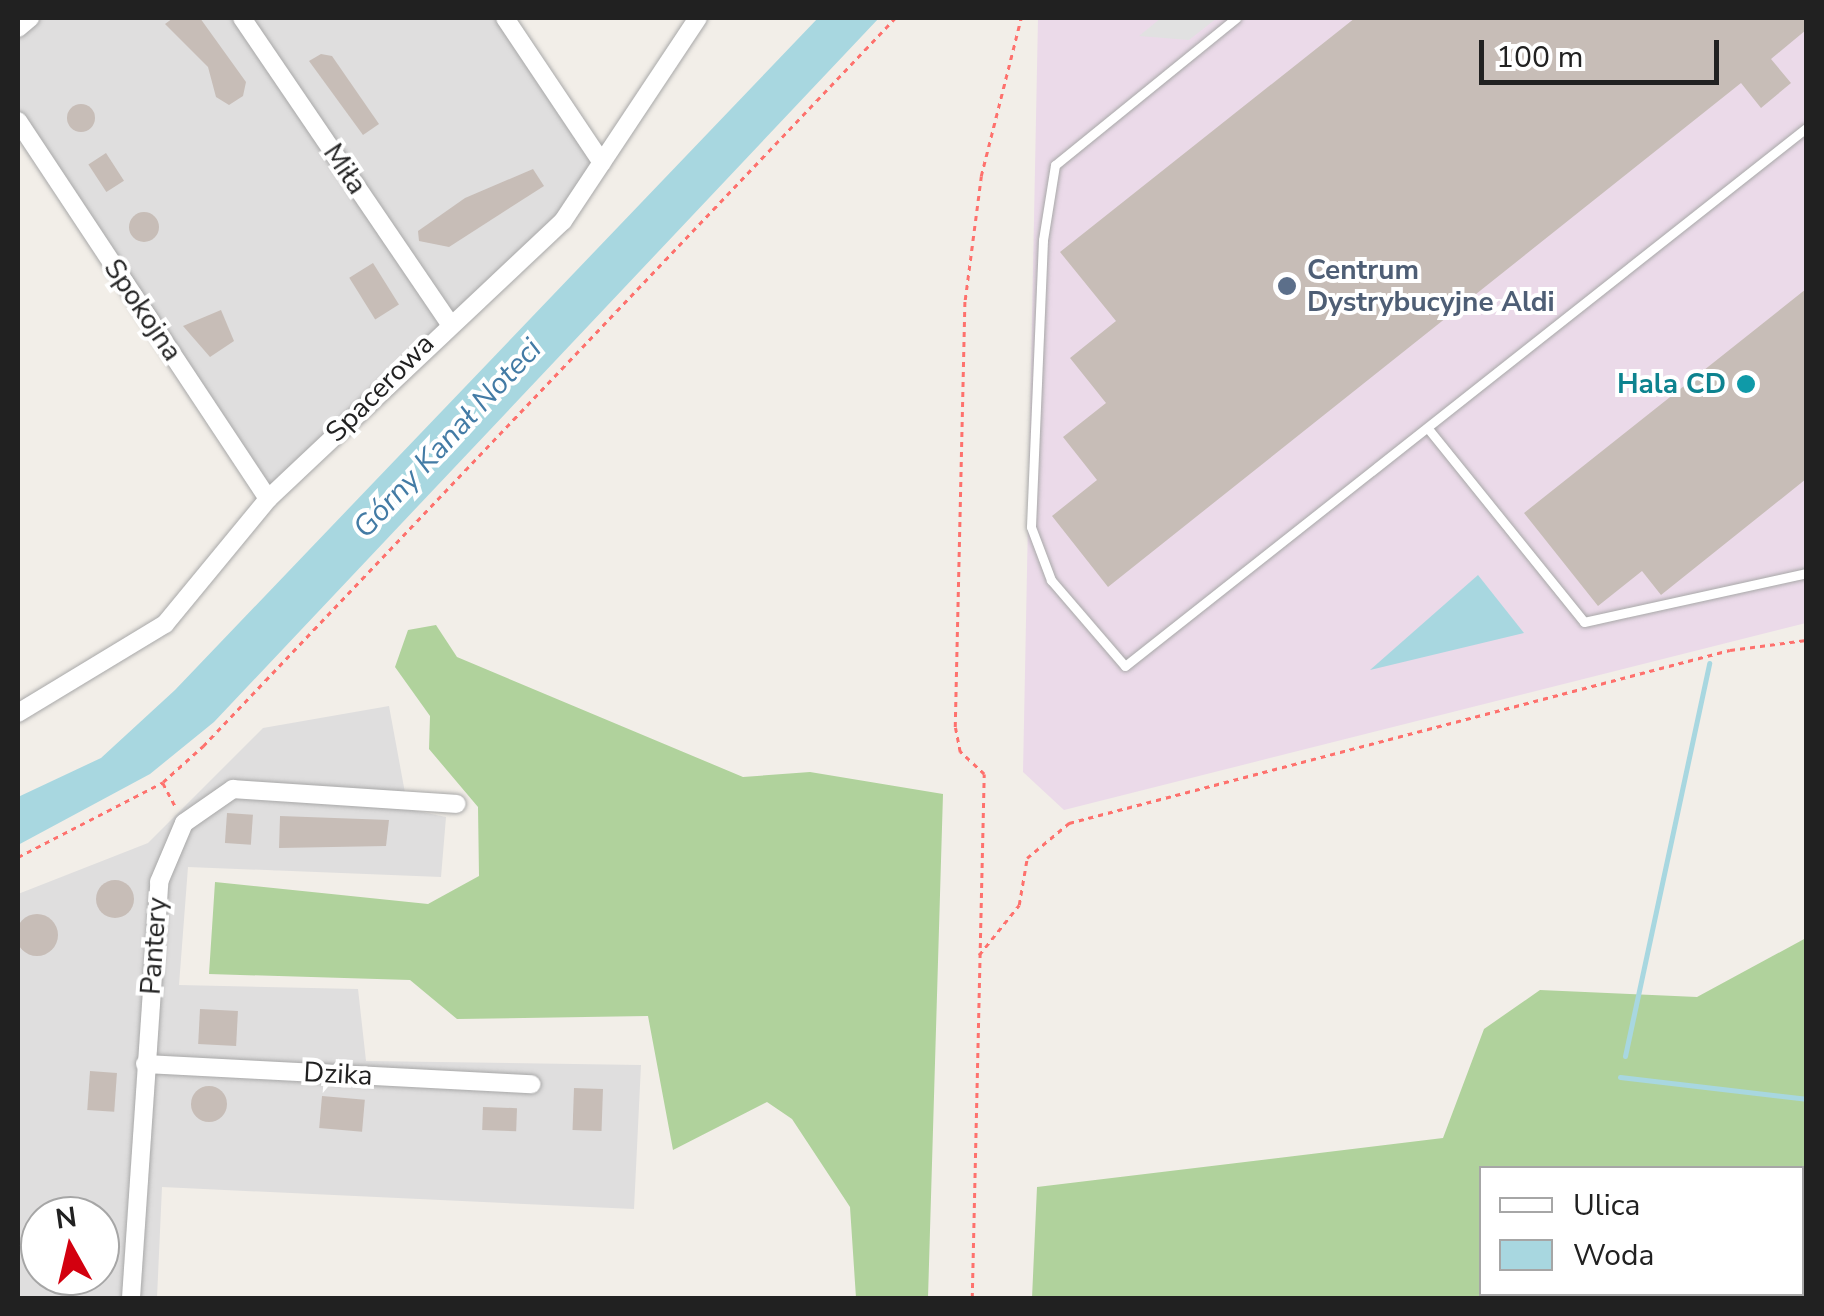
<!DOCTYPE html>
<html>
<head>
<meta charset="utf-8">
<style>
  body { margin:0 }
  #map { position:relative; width:1824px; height:1316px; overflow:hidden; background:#f2eee8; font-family:"Nunito Sans",sans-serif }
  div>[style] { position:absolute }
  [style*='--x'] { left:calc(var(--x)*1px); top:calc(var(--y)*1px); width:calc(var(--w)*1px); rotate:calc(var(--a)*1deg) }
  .residential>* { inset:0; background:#dfdede }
  .industrial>* { inset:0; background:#ebdae9 }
  .forest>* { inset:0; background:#b0d29c }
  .parking>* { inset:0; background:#e1e1e1 }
  .water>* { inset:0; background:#a8d7e0 }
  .stream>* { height:5px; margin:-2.5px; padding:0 2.5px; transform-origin:2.5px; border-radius:2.5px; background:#a8d7e0 }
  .building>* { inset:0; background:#c7bdb7; transform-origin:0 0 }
  .round { border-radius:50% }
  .path>* { height:2.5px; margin-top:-1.25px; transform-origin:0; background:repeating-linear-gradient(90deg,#fe716d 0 5px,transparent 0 10px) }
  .roads { filter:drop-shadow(0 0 2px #a8a8a8) drop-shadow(0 0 2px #a8a8a8) }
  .lane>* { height:9px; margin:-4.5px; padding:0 4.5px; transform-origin:4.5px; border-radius:4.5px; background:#fff }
  .street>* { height:18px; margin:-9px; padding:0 9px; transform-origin:9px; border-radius:9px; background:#fff }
  .dots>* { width:28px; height:28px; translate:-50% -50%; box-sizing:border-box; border:5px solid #fff; border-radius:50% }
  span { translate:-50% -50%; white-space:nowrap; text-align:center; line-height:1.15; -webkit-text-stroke:8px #fff; paint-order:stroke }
  .street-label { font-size:28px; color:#212121 }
  .service-label { font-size:28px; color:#4e5e75; font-weight:700 }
  .left { translate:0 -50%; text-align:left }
  .culture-label { font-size:28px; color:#0d838f; font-weight:700 }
  .right { translate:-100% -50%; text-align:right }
  .water-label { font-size:30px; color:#437ba5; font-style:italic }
  .frame { position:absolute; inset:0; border:20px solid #212121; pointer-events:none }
  .legend { position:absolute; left:1479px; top:1166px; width:325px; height:130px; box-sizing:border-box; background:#fff; border:2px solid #a6a6a6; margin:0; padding:12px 18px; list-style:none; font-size:30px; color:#212121 }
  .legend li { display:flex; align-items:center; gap:20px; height:50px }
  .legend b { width:50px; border:2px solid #a6a6a6 }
  .north { position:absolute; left:20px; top:1196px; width:100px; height:100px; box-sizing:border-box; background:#fff; border:2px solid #a6a6a6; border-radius:50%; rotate:352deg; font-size:28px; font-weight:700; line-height:40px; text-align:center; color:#212121 }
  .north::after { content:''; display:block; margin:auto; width:35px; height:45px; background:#d3000f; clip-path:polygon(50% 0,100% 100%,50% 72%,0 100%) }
  .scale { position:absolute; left:1479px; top:40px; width:240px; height:45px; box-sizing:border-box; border:5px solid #212121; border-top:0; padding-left:12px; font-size:30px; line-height:35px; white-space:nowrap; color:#212121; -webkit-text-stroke:8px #fff; paint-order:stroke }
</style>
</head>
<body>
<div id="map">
  <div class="residential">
    <i style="clip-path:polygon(18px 18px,505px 18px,602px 163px,563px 221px,268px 499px,18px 121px)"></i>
    <i style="clip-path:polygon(evenodd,389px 706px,408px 809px,446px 817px,441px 877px,188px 867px,179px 985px,358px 989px,366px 1061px,641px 1065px,634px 1209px,162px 1187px,157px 1298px,18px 1298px,18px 894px,148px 843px,263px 728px,389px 706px,40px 1216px,100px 1216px,100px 1276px,40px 1276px,40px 1216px)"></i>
  </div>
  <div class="industrial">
    <i style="clip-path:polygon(1038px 18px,1806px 18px,1806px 623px,1064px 810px,1023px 772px)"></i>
  </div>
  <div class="forest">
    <i style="clip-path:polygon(436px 625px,457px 657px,743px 777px,810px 772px,943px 794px,928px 1298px,856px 1298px,850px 1207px,792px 1119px,767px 1102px,673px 1150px,648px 1016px,457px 1019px,410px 980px,209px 974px,215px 882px,428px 904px,479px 876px,478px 807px,429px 749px,430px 716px,395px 667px,408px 630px)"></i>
    <i style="clip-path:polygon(evenodd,1806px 938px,1806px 1298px,1032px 1298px,1037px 1187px,1443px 1138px,1484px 1029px,1540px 990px,1697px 997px,1806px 938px,1482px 1168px,1802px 1168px,1802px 1294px,1482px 1294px,1482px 1168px)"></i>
  </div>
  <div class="parking">
    <i style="clip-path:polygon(1161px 18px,1217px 18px,1189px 40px,1139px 36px)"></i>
  </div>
  <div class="water">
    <i style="clip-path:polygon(818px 18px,879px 18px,214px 722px,150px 774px,18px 845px,18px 797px,101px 758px,175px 690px)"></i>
    <i style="clip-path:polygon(1478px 575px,1524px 633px,1370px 670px)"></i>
  </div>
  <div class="stream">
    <i style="--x:1625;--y:1056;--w:402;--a:-77.9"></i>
    <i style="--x:1620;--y:1077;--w:187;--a:6.7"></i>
  </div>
  <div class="building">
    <i style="clip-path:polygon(173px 18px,200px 18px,246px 82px,243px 96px,229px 105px,216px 97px,208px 67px,165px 24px)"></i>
    <i style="clip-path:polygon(1355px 18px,1806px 18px,1806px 30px,1771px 59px,1791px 83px,1761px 108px,1741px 83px,1108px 587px,1052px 516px,1097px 480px,1063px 437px,1106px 403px,1070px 358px,1116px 321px,1060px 252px)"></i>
    <i style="clip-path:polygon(321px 54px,332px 56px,379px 124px,363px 135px,309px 61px)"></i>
    <i class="round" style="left:67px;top:104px;width:28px;height:28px"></i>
    <i style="left:106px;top:153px;width:33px;height:21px;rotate:57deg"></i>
    <i style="clip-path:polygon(533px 169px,544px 186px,449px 247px,419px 241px,418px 231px,465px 198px)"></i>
    <i class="round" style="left:129px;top:212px;width:30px;height:30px"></i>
    <i style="left:373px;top:263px;width:49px;height:28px;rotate:58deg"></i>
    <i style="clip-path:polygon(1806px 289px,1806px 479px,1661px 595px,1642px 571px,1598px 606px,1524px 513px)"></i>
    <i style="clip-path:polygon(221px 310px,234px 341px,210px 357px,183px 326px)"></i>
    <i style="left:227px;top:813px;width:26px;height:30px;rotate:4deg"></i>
    <i style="clip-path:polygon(280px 816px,389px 820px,386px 846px,279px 848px)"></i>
    <i class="round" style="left:96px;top:880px;width:38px;height:38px"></i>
    <i class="round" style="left:16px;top:914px;width:42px;height:42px"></i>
    <i style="left:200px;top:1009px;width:38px;height:35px;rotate:3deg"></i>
    <i style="left:90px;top:1071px;width:27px;height:39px;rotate:4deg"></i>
    <i class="round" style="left:191px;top:1086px;width:36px;height:36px"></i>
    <i style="left:574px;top:1088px;width:29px;height:42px;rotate:2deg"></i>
    <i style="left:322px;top:1096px;width:43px;height:32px;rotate:5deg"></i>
    <i style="left:483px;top:1107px;width:34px;height:23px;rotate:2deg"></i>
  </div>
  <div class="path">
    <i style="--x:163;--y:783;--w:27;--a:62"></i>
    <i style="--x:18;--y:857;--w:163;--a:-27.3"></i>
    <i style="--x:163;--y:782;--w:54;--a:-42"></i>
    <i style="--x:203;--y:746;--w:1004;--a:-46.45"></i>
    <i style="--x:979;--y:955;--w:64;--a:-51.3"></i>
    <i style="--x:1019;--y:905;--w:48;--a:-80.3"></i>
    <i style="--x:1027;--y:858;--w:55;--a:-39.8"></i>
    <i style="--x:1069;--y:823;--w:683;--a:-14.67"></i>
    <i style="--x:1730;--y:650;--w:77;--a:-7.5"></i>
    <i style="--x:972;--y:1298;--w:524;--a:-88.69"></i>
    <i style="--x:984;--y:774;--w:33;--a:-137"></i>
    <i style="--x:960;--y:752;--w:25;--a:-101"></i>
    <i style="--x:955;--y:727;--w:427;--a:-88.7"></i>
    <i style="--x:965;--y:300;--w:125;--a:-82.6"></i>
    <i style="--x:981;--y:176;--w:163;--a:-75.8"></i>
  </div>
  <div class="roads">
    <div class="lane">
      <i style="--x:1236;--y:18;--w:233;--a:140.9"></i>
      <i style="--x:1055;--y:165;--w:76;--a:99.1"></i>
      <i style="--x:1043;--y:240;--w:287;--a:92.4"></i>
      <i style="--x:1031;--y:527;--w:57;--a:69.3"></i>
      <i style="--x:1051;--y:580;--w:113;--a:49.3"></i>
      <i style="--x:1125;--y:666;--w:868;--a:-38.31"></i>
      <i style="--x:1430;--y:431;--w:245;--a:51.1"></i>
      <i style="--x:1584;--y:622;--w:227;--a:-12.4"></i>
    </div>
    <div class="street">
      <i style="--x:242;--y:18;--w:366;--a:55.8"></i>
      <i style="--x:505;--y:18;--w:174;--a:56.2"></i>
      <i style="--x:18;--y:28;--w:16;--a:-40"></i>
      <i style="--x:18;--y:121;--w:453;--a:56.5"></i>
      <i style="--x:18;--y:713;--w:172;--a:-31.2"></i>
      <i style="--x:165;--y:624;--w:162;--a:-50.5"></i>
      <i style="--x:268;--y:499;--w:405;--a:-43.3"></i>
      <i style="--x:563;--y:221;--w:244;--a:-56.4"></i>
      <i style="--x:145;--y:1064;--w:387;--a:3"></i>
      <i style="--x:131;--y:1298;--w:417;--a:-86.1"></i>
      <i style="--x:159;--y:882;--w:64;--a:-67"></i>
      <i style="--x:184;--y:823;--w:60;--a:-34.8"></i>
      <i style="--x:233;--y:789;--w:224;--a:3.8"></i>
    </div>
  </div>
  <div class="dots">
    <i style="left:1287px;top:286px;background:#5c6f8a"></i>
    <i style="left:1746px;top:384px;background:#0f9aa8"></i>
  </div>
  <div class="street-label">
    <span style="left:345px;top:169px;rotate:56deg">Miła</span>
    <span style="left:143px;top:310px;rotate:56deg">Spokojna</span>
    <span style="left:380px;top:388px;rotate:-45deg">Spacerowa</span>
    <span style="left:154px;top:946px;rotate:-86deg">Pantery</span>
    <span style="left:338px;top:1074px;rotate:3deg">Dzika</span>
  </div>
  <div class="service-label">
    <span class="left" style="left:1307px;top:286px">Centrum<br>Dystrybucyjne Aldi</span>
  </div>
  <div class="culture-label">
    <span class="right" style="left:1726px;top:384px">Hala CD</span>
  </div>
  <div class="water-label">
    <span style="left:448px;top:439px;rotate:-47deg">Górny Kanał Noteci</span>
  </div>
  <div class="frame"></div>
  <ul class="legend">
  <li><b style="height:12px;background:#fff"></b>Ulica</li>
  <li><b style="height:28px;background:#a8d7e0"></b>Woda</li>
  </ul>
  <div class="north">N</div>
  <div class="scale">100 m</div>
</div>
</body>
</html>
